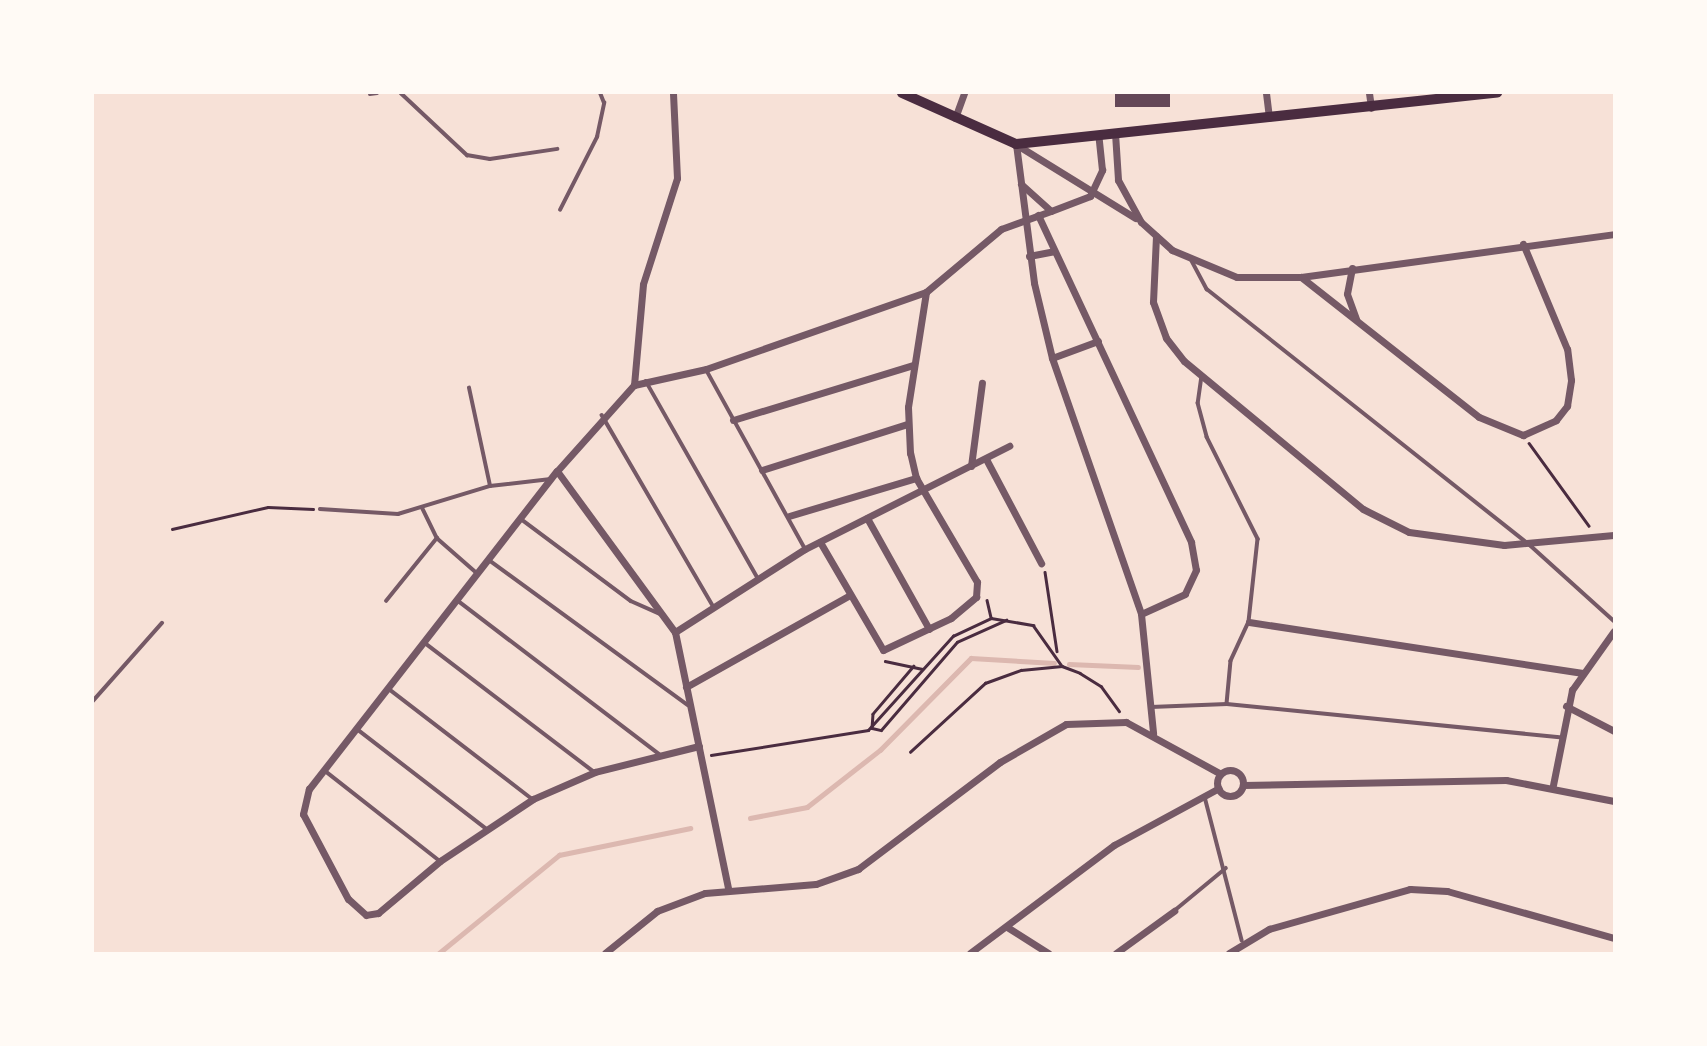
<!DOCTYPE html>
<html>
<head>
<meta charset="utf-8">
<style>
  body { margin:0 }
  #map { position:relative; width:1707px; height:1046px; overflow:hidden; background:#f7e1d7; font-family:Raleway,sans-serif }
  div>[style] { position:absolute }
  [style*='--x'] { left:calc(var(--x)*1px); top:calc(var(--y)*1px); width:calc(var(--w)*1px); rotate:calc(var(--a)*1deg) }
  .stream>* { height:4.5px; margin:-2.25px; padding:0 2.25px; transform-origin:2.25px; border-radius:2.25px; background:#dcb8b0 }
  .building>* { inset:0; background:#644757; transform-origin:0 0 }
  .path>* { height:2.5px; margin:-1.25px; padding:0 1.25px; transform-origin:1.25px; border-radius:1.25px; background:#4a2c40 }
  .service>* { height:3.5px; margin:-1.75px; padding:0 1.75px; transform-origin:1.75px; border-radius:1.75px; background:#755966 }
  .minor>* { height:7px; margin:-3.5px; padding:0 3.5px; transform-origin:3.5px; border-radius:3.5px; background:#755966 }
  .minor>.ring { margin:-3.5px; padding:0; box-sizing:content-box; background:none; border:7px solid #755966; border-radius:50% }
  .secondary>* { height:10px; margin:-5px; padding:0 5px; transform-origin:5px; border-radius:5px; background:#4a2c40 }
  span { translate:-50% -50%; white-space:nowrap; text-align:center; line-height:1.15; -webkit-text-stroke:5px #fffaf5; paint-order:stroke }
  .frame { position:absolute; inset:0; border:94px solid #fffaf5; pointer-events:none }
</style>
</head>
<body>
<div id="map">
  <div class="stream">
    <i style="--x:1069;--y:664;--w:69;--a:2.5"></i>
    <i style="--x:750;--y:818;--w:58;--a:-10.9"></i>
    <i style="--x:807;--y:807;--w:93;--a:-38"></i>
    <i style="--x:880;--y:750;--w:129;--a:-45.3"></i>
    <i style="--x:971;--y:658;--w:83;--a:3.4"></i>
    <i style="--x:439;--y:953;--w:155;--a:-39.2"></i>
    <i style="--x:559;--y:855;--w:134;--a:-11.6"></i>
  </div>
  <div class="building">
    <i style="left:1115px;top:93px;width:55px;height:14px"></i>
  </div>
  <div class="path">
    <i style="--x:1529;--y:443;--w:102;--a:54.1"></i>
    <i style="--x:172;--y:529;--w:98;--a:-12.9"></i>
    <i style="--x:268;--y:507;--w:45;--a:2.5"></i>
    <i style="--x:1045;--y:572;--w:80;--a:81.4"></i>
    <i style="--x:987;--y:600;--w:18;--a:77"></i>
    <i style="--x:885;--y:661;--w:38;--a:12"></i>
    <i style="--x:914;--y:666;--w:63;--a:130.5"></i>
    <i style="--x:873;--y:714;--w:14;--a:94"></i>
    <i style="--x:872;--y:728;--w:9;--a:13"></i>
    <i style="--x:881;--y:730;--w:116;--a:-49.2"></i>
    <i style="--x:957;--y:642;--w:54;--a:-24.2"></i>
    <i style="--x:910;--y:752;--w:102;--a:-42.6"></i>
    <i style="--x:985;--y:683;--w:38;--a:-20"></i>
    <i style="--x:1021;--y:670;--w:41;--a:-5.6"></i>
    <i style="--x:1062;--y:666;--w:19;--a:21"></i>
    <i style="--x:1080;--y:673;--w:25;--a:32"></i>
    <i style="--x:1101;--y:686;--w:31;--a:54"></i>
    <i style="--x:711;--y:755;--w:159;--a:-9"></i>
    <i style="--x:868;--y:730;--w:127;--a:-47.9"></i>
    <i style="--x:953;--y:636;--w:42;--a:-25.3"></i>
    <i style="--x:991;--y:618;--w:43;--a:9.5"></i>
    <i style="--x:1033;--y:625;--w:50;--a:54.7"></i>
  </div>
  <div class="service">
    <i style="--x:401;--y:93;--w:91;--a:43.2"></i>
    <i style="--x:467;--y:155;--w:23;--a:10"></i>
    <i style="--x:490;--y:159;--w:68;--a:-8.5"></i>
    <i style="--x:370;--y:94;--w:7;--a:-8"></i>
    <i style="--x:560;--y:210;--w:82;--a:-63.1"></i>
    <i style="--x:597;--y:137;--w:35;--a:-78"></i>
    <i style="--x:604;--y:103;--w:11;--a:-112"></i>
    <i style="--x:1192;--y:261;--w:32;--a:62"></i>
    <i style="--x:1207;--y:289;--w:412;--a:38.4"></i>
    <i style="--x:1530;--y:545;--w:113;--a:42.1"></i>
    <i style="--x:706;--y:369;--w:205;--a:61.1"></i>
    <i style="--x:1202;--y:376;--w:27;--a:98"></i>
    <i style="--x:1198;--y:403;--w:35;--a:75"></i>
    <i style="--x:1207;--y:437;--w:114;--a:63.4"></i>
    <i style="--x:1258;--y:539;--w:83;--a:96.2"></i>
    <i style="--x:1249;--y:622;--w:43;--a:114.8"></i>
    <i style="--x:1231;--y:661;--w:43;--a:95.3"></i>
    <i style="--x:646;--y:381;--w:227;--a:60.4"></i>
    <i style="--x:602;--y:415;--w:221;--a:59.8"></i>
    <i style="--x:490;--y:486;--w:61;--a:-6.5"></i>
    <i style="--x:320;--y:509;--w:78;--a:3.7"></i>
    <i style="--x:398;--y:514;--w:96;--a:-16.9"></i>
    <i style="--x:490;--y:486;--w:100;--a:-102.1"></i>
    <i style="--x:423;--y:509;--w:32;--a:64"></i>
    <i style="--x:437;--y:538;--w:53;--a:41.2"></i>
    <i style="--x:521;--y:519;--w:137;--a:36.7"></i>
    <i style="--x:631;--y:601;--w:32;--a:24"></i>
    <i style="--x:489;--y:560;--w:246;--a:36.1"></i>
    <i style="--x:457;--y:600;--w:254;--a:37.3"></i>
    <i style="--x:386;--y:601;--w:81;--a:-51"></i>
    <i style="--x:425;--y:643;--w:211;--a:37.3"></i>
    <i style="--x:389;--y:689;--w:179;--a:37.5"></i>
    <i style="--x:93;--y:701;--w:104;--a:-48.5"></i>
    <i style="--x:1151;--y:707;--w:76;--a:-2.3"></i>
    <i style="--x:1227;--y:704;--w:334;--a:5.7"></i>
    <i style="--x:357;--y:729;--w:164;--a:37.6"></i>
    <i style="--x:324;--y:770;--w:147;--a:38.1"></i>
    <i style="--x:1205;--y:797;--w:148;--a:75.5"></i>
    <i style="--x:1174;--y:911;--w:67;--a:-39.6"></i>
  </div>
  <div class="minor">
    <i style="--x:1266;--y:93;--w:25;--a:83"></i>
    <i style="--x:1369;--y:93;--w:15;--a:82"></i>
    <i style="--x:955;--y:118;--w:27;--a:-70"></i>
    <i style="--x:1115;--y:133;--w:47;--a:86.3"></i>
    <i style="--x:1118;--y:180;--w:48;--a:61.3"></i>
    <i style="--x:1141;--y:222;--w:42;--a:42.1"></i>
    <i style="--x:1172;--y:250;--w:70;--a:22.6"></i>
    <i style="--x:1237;--y:277;--w:64;--a:0"></i>
    <i style="--x:1301;--y:277;--w:316;--a:-7.8"></i>
    <i style="--x:1016;--y:144;--w:140;--a:82.6"></i>
    <i style="--x:1034;--y:283;--w:77;--a:76.5"></i>
    <i style="--x:1052;--y:358;--w:271;--a:70.8"></i>
    <i style="--x:1141;--y:614;--w:120;--a:84.2"></i>
    <i style="--x:1017;--y:145;--w:139;--a:31.7"></i>
    <i style="--x:1021;--y:184;--w:40;--a:42"></i>
    <i style="--x:1051;--y:211;--w:42;--a:-21"></i>
    <i style="--x:1090;--y:196;--w:29;--a:-65"></i>
    <i style="--x:1102;--y:170;--w:36;--a:-96"></i>
    <i style="--x:1038;--y:215;--w:361;--a:64.9"></i>
    <i style="--x:1191;--y:542;--w:28;--a:80"></i>
    <i style="--x:1196;--y:570;--w:26;--a:115"></i>
    <i style="--x:1185;--y:594;--w:48;--a:155.6"></i>
    <i style="--x:1156;--y:236;--w:66;--a:92.6"></i>
    <i style="--x:1153;--y:302;--w:38;--a:70"></i>
    <i style="--x:1166;--y:338;--w:29;--a:52"></i>
    <i style="--x:1184;--y:361;--w:232;--a:39.6"></i>
    <i style="--x:1363;--y:509;--w:51;--a:26.6"></i>
    <i style="--x:1409;--y:532;--w:96;--a:7.8"></i>
    <i style="--x:1504;--y:545;--w:110;--a:-5.2"></i>
    <i style="--x:1029;--y:256;--w:25;--a:-11"></i>
    <i style="--x:1352;--y:268;--w:26;--a:101"></i>
    <i style="--x:1347;--y:294;--w:27;--a:70"></i>
    <i style="--x:1301;--y:277;--w:226;--a:38.2"></i>
    <i style="--x:1479;--y:417;--w:48;--a:22.2"></i>
    <i style="--x:1523;--y:435;--w:36;--a:-24"></i>
    <i style="--x:1556;--y:420;--w:18;--a:-52"></i>
    <i style="--x:1567;--y:406;--w:26;--a:-81"></i>
    <i style="--x:1571;--y:380;--w:31;--a:-97"></i>
    <i style="--x:1567;--y:349;--w:114;--a:-112.7"></i>
    <i style="--x:1052;--y:358;--w:49;--a:-20.3"></i>
    <i style="--x:634;--y:385;--w:101;--a:-84.9"></i>
    <i style="--x:643;--y:284;--w:111;--a:-72.2"></i>
    <i style="--x:677;--y:178;--w:85;--a:-92.7"></i>
    <i style="--x:733;--y:420;--w:188;--a:-17"></i>
    <i style="--x:986;--y:459;--w:118;--a:62.1"></i>
    <i style="--x:971;--y:466;--w:84;--a:-82.5"></i>
    <i style="--x:762;--y:470;--w:152;--a:-17.6"></i>
    <i style="--x:557;--y:471;--w:200;--a:53.8"></i>
    <i style="--x:675;--y:632;--w:262;--a:78.3"></i>
    <i style="--x:789;--y:516;--w:133;--a:-16.7"></i>
    <i style="--x:867;--y:518;--w:127;--a:60.8"></i>
    <i style="--x:820;--y:542;--w:125;--a:59.7"></i>
    <i style="--x:883;--y:650;--w:75;--a:-25.2"></i>
    <i style="--x:951;--y:618;--w:33;--a:-40"></i>
    <i style="--x:976;--y:597;--w:15;--a:-86"></i>
    <i style="--x:977;--y:582;--w:121;--a:-120.4"></i>
    <i style="--x:916;--y:478;--w:26;--a:-103"></i>
    <i style="--x:910;--y:453;--w:46;--a:-92.5"></i>
    <i style="--x:908;--y:407;--w:116;--a:-81.1"></i>
    <i style="--x:1249;--y:622;--w:336;--a:8.7"></i>
    <i style="--x:675;--y:632;--w:154;--a:-32.6"></i>
    <i style="--x:805;--y:549;--w:229;--a:-26.8"></i>
    <i style="--x:686;--y:687;--w:186;--a:-29.3"></i>
    <i style="--x:1566;--y:706;--w:54;--a:27.5"></i>
    <i style="--x:699;--y:746;--w:107;--a:166"></i>
    <i style="--x:595;--y:772;--w:68;--a:156.5"></i>
    <i style="--x:533;--y:799;--w:112;--a:146.3"></i>
    <i style="--x:440;--y:861;--w:81;--a:140"></i>
    <i style="--x:378;--y:913;--w:12;--a:171"></i>
    <i style="--x:366;--y:915;--w:24;--a:-138"></i>
    <i style="--x:348;--y:899;--w:96;--a:-117.9"></i>
    <i style="--x:303;--y:814;--w:26;--a:-77"></i>
    <i style="--x:309;--y:789;--w:403;--a:-52.1"></i>
    <i style="--x:557;--y:471;--w:115;--a:-48.2"></i>
    <i style="--x:634;--y:385;--w:74;--a:-12.5"></i>
    <i style="--x:706;--y:369;--w:233;--a:-19.3"></i>
    <i style="--x:926;--y:292;--w:98;--a:-40"></i>
    <i style="--x:1001;--y:229;--w:53;--a:-19.8"></i>
    <i class="ring" style="left:1217px;top:770px;width:19px;height:19px"></i>
    <i style="--x:1243;--y:785;--w:263;--a:-1.1"></i>
    <i style="--x:1506;--y:780;--w:110;--a:11"></i>
    <i style="--x:1553;--y:785;--w:97;--a:-78.7"></i>
    <i style="--x:1572;--y:690;--w:72;--a:-54.6"></i>
    <i style="--x:1007;--y:927;--w:49;--a:32.4"></i>
    <i style="--x:605;--y:953;--w:67;--a:-38.9"></i>
    <i style="--x:657;--y:911;--w:51;--a:-20.6"></i>
    <i style="--x:705;--y:893;--w:111;--a:-4.6"></i>
    <i style="--x:816;--y:884;--w:45;--a:-19.7"></i>
    <i style="--x:858;--y:869;--w:178;--a:-37"></i>
    <i style="--x:1000;--y:762;--w:76;--a:-29.9"></i>
    <i style="--x:1066;--y:724;--w:60;--a:-1.9"></i>
    <i style="--x:1126;--y:722;--w:108;--a:28.7"></i>
    <i style="--x:970;--y:953;--w:180;--a:-36.9"></i>
    <i style="--x:1114;--y:845;--w:119;--a:-28.5"></i>
    <i style="--x:1116;--y:953;--w:72;--a:-35.9"></i>
    <i style="--x:1229;--y:953;--w:47;--a:-31"></i>
    <i style="--x:1269;--y:929;--w:147;--a:-15.8"></i>
    <i style="--x:1410;--y:889;--w:37;--a:3"></i>
    <i style="--x:1447;--y:891;--w:173;--a:15.7"></i>
  </div>
  <div class="secondary">
    <i style="--x:902;--y:93;--w:125;--a:24.1"></i>
    <i style="--x:1016;--y:144;--w:484;--a:-6.1"></i>
  </div>
  <div class="frame"></div>
</div>
</body>
</html>
